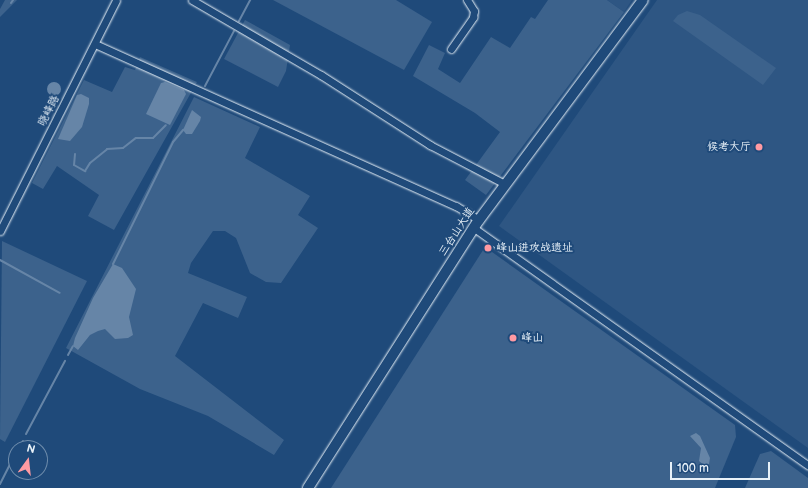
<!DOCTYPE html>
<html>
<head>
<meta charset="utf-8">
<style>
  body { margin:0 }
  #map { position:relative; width:808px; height:488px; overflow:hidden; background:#1f4a7a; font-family:"Balsamiq Sans","LXGW WenKai TC",sans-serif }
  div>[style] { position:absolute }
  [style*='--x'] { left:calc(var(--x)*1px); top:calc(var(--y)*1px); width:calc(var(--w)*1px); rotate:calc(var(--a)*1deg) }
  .built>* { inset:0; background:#2e5683 }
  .green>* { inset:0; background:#3c628c }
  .water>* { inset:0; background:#6685a7 }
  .round { border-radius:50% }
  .stream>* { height:2px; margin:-1px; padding:0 1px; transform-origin:1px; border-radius:1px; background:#6685a7 }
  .roads { filter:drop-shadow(0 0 1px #e8f1f8) drop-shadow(0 0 1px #e8f1f8) }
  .minor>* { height:7px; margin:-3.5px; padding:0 3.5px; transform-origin:3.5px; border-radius:3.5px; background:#1f4a7a }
  .secondary>* { height:10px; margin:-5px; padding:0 5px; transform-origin:5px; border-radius:5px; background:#1f4a7a }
  .dots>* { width:11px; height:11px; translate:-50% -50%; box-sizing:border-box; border:2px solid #1f4a7a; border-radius:50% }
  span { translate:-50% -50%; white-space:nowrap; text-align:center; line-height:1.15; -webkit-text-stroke:4px #1f4a7a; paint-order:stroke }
  .street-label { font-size:11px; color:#e8f1f8 }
  .poi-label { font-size:11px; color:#e8f1f8 }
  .right { translate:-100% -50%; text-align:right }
  .left { translate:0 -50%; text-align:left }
  .north { position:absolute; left:8px; top:440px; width:40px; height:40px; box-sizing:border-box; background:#1f4a7a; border:1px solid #6f8dac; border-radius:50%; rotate:15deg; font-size:11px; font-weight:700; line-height:16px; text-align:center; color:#e8f1f8 }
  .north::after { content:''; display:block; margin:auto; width:14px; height:18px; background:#ff9aa2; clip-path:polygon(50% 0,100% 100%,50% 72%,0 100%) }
  .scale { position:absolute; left:670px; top:462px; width:100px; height:18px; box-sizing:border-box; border:2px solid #e8f1f8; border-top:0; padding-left:5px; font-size:12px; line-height:14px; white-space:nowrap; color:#e8f1f8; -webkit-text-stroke:3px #1f4a7a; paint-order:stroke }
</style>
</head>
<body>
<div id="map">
  <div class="built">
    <i style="clip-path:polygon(607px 0,632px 0,624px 12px)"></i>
    <i style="clip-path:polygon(657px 0,808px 0,808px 448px,499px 226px)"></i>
  </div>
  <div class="green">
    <i style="clip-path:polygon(5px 0,17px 0,0 17px,0 9px)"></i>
    <i style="clip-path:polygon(273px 0,396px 0,432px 22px,404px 70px)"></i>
    <i style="clip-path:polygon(548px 0,607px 0,624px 12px,486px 195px,465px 180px,500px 132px,475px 113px,413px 76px,429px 45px,445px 53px,438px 69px,460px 83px,491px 37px,510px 48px,531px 17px,535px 19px)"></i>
    <i style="clip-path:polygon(687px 11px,700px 15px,776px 68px,763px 85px,673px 21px,678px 15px)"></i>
    <i style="clip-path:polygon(245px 20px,290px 45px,286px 71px,278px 87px,224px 59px)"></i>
    <i style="clip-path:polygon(140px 57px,197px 82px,114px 230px,88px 216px,99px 195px,57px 166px,43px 189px,32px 183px,84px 80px,112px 92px,125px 67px,135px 70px)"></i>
    <i style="clip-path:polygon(194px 97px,260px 127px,245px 158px,310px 196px,298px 215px,318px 228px,281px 283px,266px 282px,250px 273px,236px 238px,225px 231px,213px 231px,191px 263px,188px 273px,247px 297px,238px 318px,203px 303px,175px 356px,284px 440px,274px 455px,208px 416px,140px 389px,66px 348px)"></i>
    <i style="clip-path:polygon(2px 241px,87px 281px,5px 442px,0 439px)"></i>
    <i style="clip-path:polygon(485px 247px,735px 425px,736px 437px,715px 488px,331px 488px)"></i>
    <i style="clip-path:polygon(771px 451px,808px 478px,808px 488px,745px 488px,760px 454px)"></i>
  </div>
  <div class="water">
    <i style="clip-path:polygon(165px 82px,184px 90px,186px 94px,170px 125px,146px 114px,161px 83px)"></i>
    <i class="round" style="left:47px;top:82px;width:14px;height:14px"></i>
    <i style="clip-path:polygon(81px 94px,89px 98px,89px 104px,82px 127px,70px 141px,58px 139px,77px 95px)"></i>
    <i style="clip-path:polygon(192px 110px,201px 117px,200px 121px,192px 134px,186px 134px,183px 130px)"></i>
    <i style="clip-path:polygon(113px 264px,122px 268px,136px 289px,129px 317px,133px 335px,128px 338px,115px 339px,105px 329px,98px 331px,90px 335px,78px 350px,73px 346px,75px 338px,93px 298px)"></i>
    <i style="clip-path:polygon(696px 433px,700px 436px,710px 458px,709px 464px,705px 466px,699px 461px,701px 448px,690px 436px)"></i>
  </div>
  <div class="stream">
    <i style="--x:11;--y:3;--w:4;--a:-56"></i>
    <i style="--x:239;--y:21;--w:24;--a:-62"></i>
    <i style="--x:205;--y:86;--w:62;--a:-62.2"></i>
    <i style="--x:75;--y:154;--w:11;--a:95"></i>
    <i style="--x:74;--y:165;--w:13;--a:29"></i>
    <i style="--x:85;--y:171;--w:9;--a:-58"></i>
    <i style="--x:90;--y:163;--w:22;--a:-39"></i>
    <i style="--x:107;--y:149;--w:16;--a:-4"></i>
    <i style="--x:123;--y:148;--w:16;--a:-38"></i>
    <i style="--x:136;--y:138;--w:17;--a:0"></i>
    <i style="--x:153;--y:138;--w:18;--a:-45"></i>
    <i style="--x:0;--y:260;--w:68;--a:28.8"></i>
    <i style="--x:113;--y:264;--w:136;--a:-63.8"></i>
    <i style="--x:173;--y:142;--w:16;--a:-50"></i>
    <i style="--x:68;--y:355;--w:10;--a:-61"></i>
    <i style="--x:26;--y:434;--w:83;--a:-61.9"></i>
    <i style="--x:19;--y:448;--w:8;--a:-60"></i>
    <i style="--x:0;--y:484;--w:35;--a:-63"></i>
  </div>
  <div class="roads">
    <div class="minor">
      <i style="--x:192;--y:0;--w:149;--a:30.2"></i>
      <i style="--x:321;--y:75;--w:130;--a:32.7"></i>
      <i style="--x:430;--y:145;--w:85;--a:27.5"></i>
      <i style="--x:95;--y:44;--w:396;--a:24.2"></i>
      <i style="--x:456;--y:206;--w:27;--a:31"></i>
      <i style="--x:451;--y:49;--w:39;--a:-55"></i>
      <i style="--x:473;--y:17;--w:6;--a:-81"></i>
      <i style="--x:474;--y:11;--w:13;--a:-122"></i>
      <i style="--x:474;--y:228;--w:410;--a:35.4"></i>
      <i style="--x:0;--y:231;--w:258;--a:-63.3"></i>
    </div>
    <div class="secondary">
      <i style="--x:308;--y:488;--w:318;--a:-57.5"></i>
      <i style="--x:479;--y:220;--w:274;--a:-53.3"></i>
    </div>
  </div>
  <div class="dots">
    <i style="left:759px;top:147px;background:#ff9aa2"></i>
    <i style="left:488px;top:248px;background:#ff9aa2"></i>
    <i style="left:513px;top:338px;background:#ff9aa2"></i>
  </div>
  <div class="street-label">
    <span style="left:49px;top:111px;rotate:-63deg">晓峰路</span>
    <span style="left:457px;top:232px;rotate:-57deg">三台山大道</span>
  </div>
  <div class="poi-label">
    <span class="right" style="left:751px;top:147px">候考大厅</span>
    <span class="left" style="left:496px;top:248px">峰山进攻战遗址</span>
    <span class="left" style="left:521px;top:338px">峰山</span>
  </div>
  <div class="north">N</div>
  <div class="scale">100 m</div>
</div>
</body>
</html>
